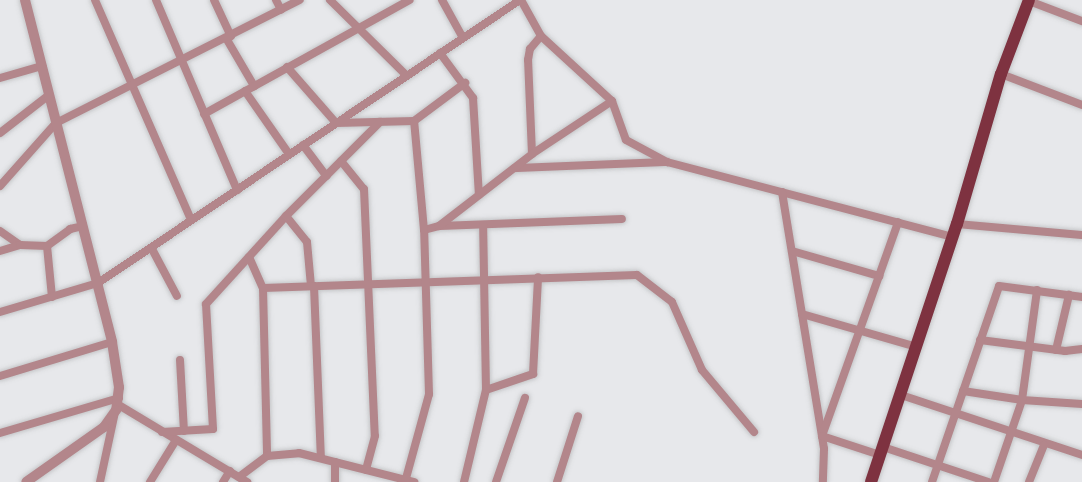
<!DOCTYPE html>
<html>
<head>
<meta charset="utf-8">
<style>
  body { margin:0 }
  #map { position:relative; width:1082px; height:482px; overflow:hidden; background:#e7e8eb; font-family:"PT Sans Narrow",sans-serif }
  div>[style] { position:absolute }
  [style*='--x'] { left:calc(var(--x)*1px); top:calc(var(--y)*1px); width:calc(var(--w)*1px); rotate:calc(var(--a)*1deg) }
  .roads { filter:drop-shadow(0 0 2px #c5c6c8) drop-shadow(0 0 2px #c5c6c8) }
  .minor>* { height:8px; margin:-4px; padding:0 4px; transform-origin:4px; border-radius:4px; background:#b3868b }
  .tertiary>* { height:10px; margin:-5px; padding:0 5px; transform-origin:5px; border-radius:5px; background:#b3868b }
  .primary>* { height:12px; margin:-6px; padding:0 6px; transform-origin:6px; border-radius:6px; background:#7e3240 }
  span { translate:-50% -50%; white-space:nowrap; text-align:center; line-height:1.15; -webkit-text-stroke:6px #f4f6f9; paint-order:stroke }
</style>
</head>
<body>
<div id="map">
  <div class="roads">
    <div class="minor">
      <i style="--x:95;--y:0;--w:240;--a:66.4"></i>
      <i style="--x:156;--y:0;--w:207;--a:66.9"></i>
      <i style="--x:214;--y:0;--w:40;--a:65"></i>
      <i style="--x:276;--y:0;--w:11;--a:63"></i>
      <i style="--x:330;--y:0;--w:108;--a:44.6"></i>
      <i style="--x:442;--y:0;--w:43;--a:61.1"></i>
      <i style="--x:521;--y:0;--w:41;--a:60.9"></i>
      <i style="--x:541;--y:36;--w:96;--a:42.5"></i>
      <i style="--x:612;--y:101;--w:41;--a:70.3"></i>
      <i style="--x:626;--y:140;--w:47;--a:28.2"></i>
      <i style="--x:667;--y:162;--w:296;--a:14.7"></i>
      <i style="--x:1029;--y:1;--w:57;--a:20.7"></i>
      <i style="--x:226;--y:38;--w:56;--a:59.7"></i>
      <i style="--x:440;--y:53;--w:56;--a:53.7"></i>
      <i style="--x:473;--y:98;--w:97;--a:86.5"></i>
      <i style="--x:287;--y:67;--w:74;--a:48.8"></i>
      <i style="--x:336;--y:123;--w:78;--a:-1.5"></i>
      <i style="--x:414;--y:121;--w:64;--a:-36.7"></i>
      <i style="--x:1001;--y:74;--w:87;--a:20.9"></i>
      <i style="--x:0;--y:78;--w:44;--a:-15.9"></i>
      <i style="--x:245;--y:91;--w:77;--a:55.1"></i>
      <i style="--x:204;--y:114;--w:235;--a:-29"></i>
      <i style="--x:0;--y:133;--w:62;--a:-37.8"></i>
      <i style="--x:303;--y:145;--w:39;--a:53"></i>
      <i style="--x:532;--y:154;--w:94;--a:-92.4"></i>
      <i style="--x:528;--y:60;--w:11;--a:-80"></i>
      <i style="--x:530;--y:49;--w:17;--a:-50"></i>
      <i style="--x:341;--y:161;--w:36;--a:51"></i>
      <i style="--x:364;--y:189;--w:247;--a:87.5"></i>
      <i style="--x:375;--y:436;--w:35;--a:105"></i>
      <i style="--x:515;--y:168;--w:152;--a:-2.3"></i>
      <i style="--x:0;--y:186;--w:84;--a:-48.4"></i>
      <i style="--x:56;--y:123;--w:273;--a:-26.8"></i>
      <i style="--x:782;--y:192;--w:260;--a:80.7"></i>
      <i style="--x:824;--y:449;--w:33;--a:92"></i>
      <i style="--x:286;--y:216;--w:33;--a:51"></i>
      <i style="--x:307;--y:242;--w:44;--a:84.8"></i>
      <i style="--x:957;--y:224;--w:125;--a:5"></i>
      <i style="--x:440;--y:226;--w:182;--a:-2.2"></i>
      <i style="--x:424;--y:230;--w:16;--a:-15"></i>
      <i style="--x:439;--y:226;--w:118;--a:-37.7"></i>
      <i style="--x:532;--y:154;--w:96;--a:-33.5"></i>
      <i style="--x:0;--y:231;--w:24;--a:35"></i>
      <i style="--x:152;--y:249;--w:53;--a:62"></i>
      <i style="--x:0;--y:251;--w:21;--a:-17"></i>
      <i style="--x:20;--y:245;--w:27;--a:2"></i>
      <i style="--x:792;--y:251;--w:91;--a:16"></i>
      <i style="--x:249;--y:257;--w:34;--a:66"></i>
      <i style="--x:263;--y:288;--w:168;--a:88.6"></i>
      <i style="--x:314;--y:286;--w:172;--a:87.7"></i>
      <i style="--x:263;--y:288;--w:374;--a:-2"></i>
      <i style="--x:637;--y:275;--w:44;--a:37.6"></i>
      <i style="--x:672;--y:302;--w:74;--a:66.2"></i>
      <i style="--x:702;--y:370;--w:81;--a:50"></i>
      <i style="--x:52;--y:297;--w:51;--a:-95.6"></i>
      <i style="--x:47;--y:246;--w:29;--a:-36"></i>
      <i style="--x:70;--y:229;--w:13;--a:-13"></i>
      <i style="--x:0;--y:312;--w:102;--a:-16.5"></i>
      <i style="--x:98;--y:283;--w:508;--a:-33.85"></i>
      <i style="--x:802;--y:314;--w:120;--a:16"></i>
      <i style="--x:980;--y:340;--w:86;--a:7.4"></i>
      <i style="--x:1065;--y:351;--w:17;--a:-7"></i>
      <i style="--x:1056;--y:350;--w:57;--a:-76.7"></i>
      <i style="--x:180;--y:360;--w:71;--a:86.8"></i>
      <i style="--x:0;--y:376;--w:117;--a:-16.9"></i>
      <i style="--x:486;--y:390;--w:50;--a:-18.8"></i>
      <i style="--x:533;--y:374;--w:97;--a:-87"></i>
      <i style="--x:963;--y:391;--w:60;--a:8.7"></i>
      <i style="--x:1022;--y:400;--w:60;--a:3.8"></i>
      <i style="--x:901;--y:395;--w:191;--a:18.3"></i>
      <i style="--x:117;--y:404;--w:152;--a:31"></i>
      <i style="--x:162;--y:432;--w:51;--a:-3.4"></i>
      <i style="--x:213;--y:429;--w:125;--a:-93.2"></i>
      <i style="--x:206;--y:304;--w:119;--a:-47.7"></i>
      <i style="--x:286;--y:216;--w:133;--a:-45"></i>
      <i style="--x:0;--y:433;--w:124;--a:-16.4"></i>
      <i style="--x:822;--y:436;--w:227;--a:-70.4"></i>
      <i style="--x:822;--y:436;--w:61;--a:18.1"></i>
      <i style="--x:883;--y:447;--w:111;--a:18.4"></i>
      <i style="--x:335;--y:462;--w:20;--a:90"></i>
      <i style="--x:239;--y:477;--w:35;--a:-37"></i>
      <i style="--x:267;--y:456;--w:32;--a:-5"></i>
      <i style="--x:299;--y:453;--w:119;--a:14.2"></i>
      <i style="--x:100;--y:482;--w:72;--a:-77.9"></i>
      <i style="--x:150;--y:482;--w:49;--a:-58.2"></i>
      <i style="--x:223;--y:482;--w:13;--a:-58"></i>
      <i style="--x:405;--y:482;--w:91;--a:-74.7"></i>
      <i style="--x:429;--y:394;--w:164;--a:-91.7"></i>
      <i style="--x:424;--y:230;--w:109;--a:-95.2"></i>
      <i style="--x:464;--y:482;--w:95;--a:-76.6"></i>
      <i style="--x:486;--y:390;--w:165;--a:-91"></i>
      <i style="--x:496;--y:482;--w:89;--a:-71"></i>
      <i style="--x:557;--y:482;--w:69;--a:-72.3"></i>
      <i style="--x:932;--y:482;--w:207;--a:-71.1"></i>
      <i style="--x:999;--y:286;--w:84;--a:7.5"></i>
      <i style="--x:994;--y:482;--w:87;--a:-71.1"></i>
      <i style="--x:1022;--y:400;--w:111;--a:-82.2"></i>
      <i style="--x:1029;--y:482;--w:40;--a:-68"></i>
    </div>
    <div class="tertiary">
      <i style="--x:25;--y:0;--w:353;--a:75.7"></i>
      <i style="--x:112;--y:342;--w:46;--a:81.2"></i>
      <i style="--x:119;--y:387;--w:23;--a:97"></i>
      <i style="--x:116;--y:410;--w:21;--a:125"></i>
      <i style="--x:104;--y:427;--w:95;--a:144.8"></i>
    </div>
    <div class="primary">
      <i style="--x:871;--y:482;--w:272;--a:-71.6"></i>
      <i style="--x:957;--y:224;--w:156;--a:-73.7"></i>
      <i style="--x:1001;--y:74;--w:79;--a:-69.3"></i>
    </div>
  </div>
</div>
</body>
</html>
